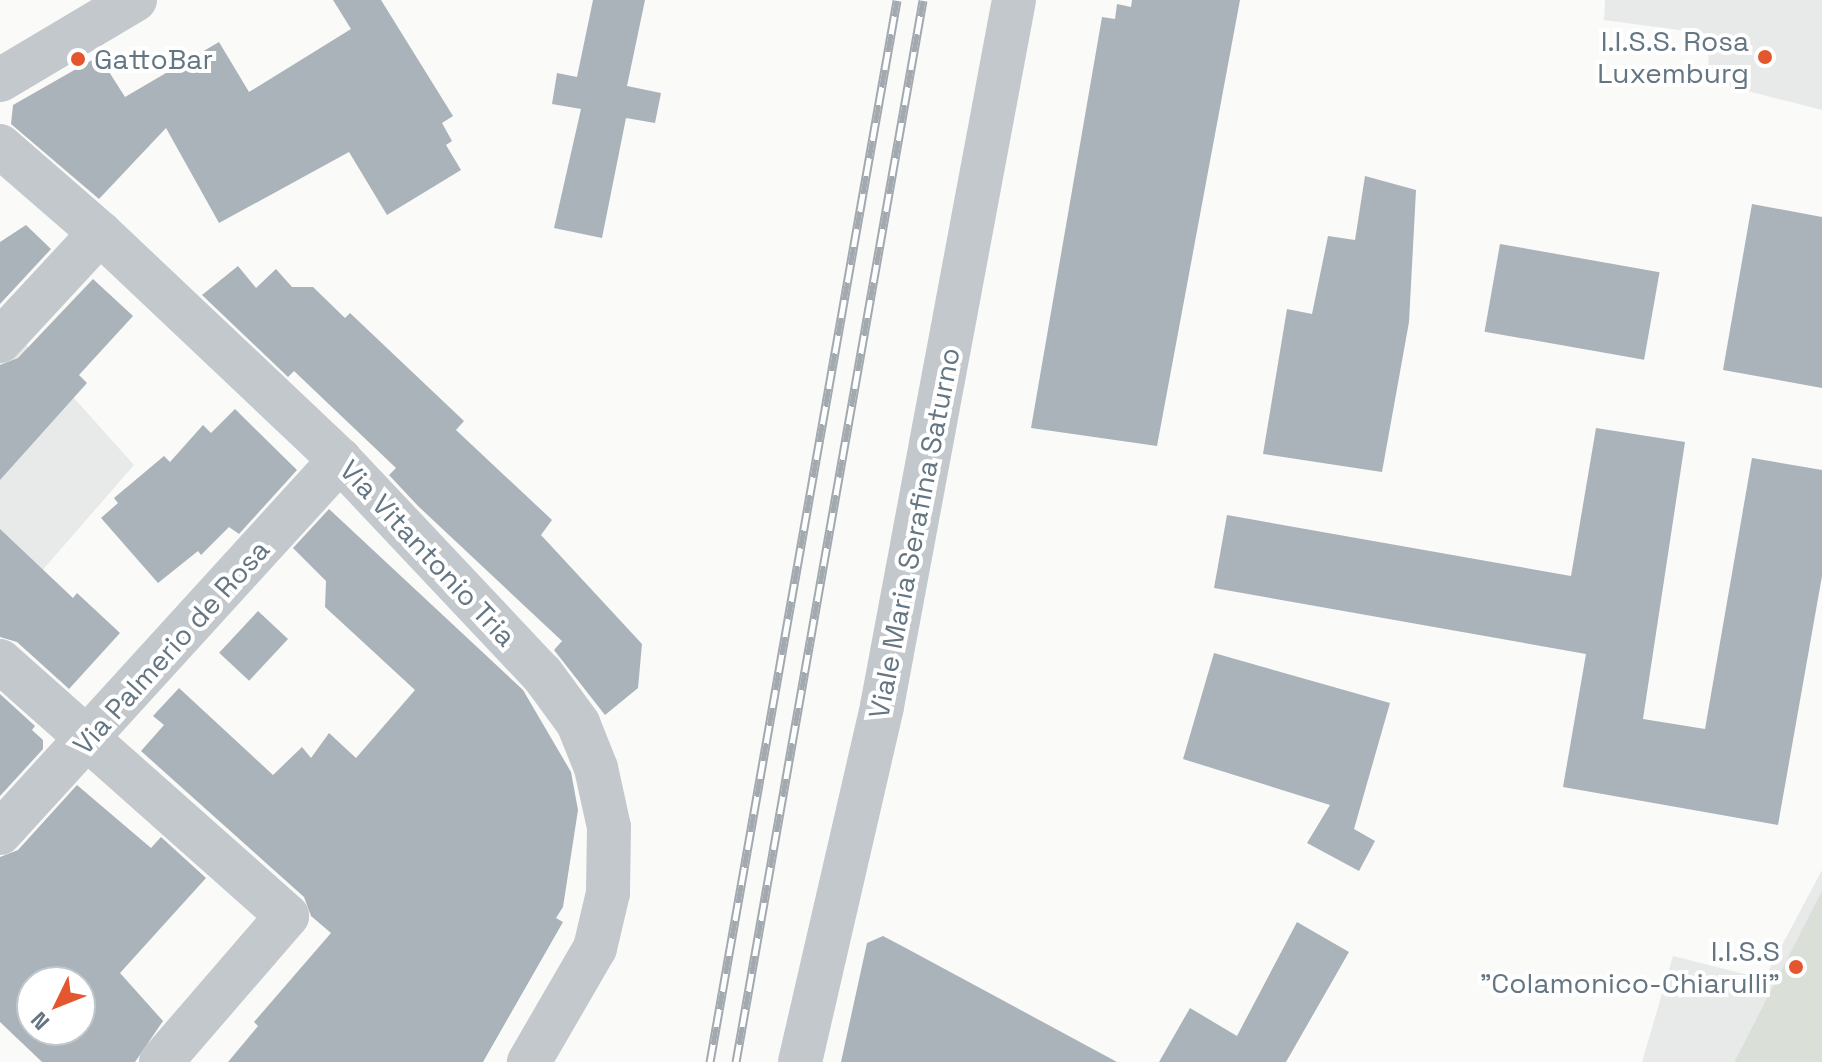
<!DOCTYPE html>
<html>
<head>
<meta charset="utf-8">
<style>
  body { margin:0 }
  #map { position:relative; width:1822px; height:1062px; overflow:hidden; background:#fafaf8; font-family:"Space Grotesk",sans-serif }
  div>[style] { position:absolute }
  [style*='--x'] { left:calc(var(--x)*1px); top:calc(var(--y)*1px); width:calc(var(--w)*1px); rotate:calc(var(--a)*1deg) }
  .built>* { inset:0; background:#e8e9e9 }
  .green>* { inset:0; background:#dadfd7 }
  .building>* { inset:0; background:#aab3b9; transform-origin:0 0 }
  .minor>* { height:44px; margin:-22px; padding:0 22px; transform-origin:22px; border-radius:22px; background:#c3c8cc }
  .rail>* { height:9px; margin-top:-4.5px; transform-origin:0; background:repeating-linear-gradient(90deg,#fff 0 18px,#a2aab0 0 36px); box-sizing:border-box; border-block:2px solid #a2aab0 }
  .dots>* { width:22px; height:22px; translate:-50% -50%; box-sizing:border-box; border:4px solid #fff; border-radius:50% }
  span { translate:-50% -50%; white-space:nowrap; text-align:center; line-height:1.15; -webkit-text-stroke:8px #fff; paint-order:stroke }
  .poi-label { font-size:28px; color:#657683 }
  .right { translate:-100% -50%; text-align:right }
  .left { translate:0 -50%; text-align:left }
  .street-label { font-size:28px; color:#657683 }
  .north { position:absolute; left:16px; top:966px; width:80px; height:80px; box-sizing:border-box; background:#fff; border:2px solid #c1c8cd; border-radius:50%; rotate:227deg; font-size:22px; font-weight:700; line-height:32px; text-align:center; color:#657683 }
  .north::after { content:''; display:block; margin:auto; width:28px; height:36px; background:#e4572e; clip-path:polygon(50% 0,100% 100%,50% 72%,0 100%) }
</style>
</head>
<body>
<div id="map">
  <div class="built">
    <i style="clip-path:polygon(1605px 0,1822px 0,1822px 110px,1708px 81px,1709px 34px,1604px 20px)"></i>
    <i style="clip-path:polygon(22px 340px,134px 465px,0 619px,0 364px)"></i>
    <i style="clip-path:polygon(1822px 870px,1822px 1062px,1642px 1062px,1673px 956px,1764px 979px)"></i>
  </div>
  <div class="green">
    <i style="clip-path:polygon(1822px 891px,1822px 1062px,1735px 1062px,1735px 1061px)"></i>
  </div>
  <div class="building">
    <i style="clip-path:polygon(333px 0,381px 0,453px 116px,442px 123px,452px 141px,446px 145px,461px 170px,387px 215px,349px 152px,219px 223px,166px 128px,99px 199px,11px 124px,13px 105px,99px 56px,125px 97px,219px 42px,249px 92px,351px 29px)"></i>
    <i style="clip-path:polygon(593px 0,645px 0,627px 86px,661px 93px,655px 123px,626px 118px,602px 238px,554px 228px,581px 109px,552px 104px,557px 73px,577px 77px)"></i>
    <i style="clip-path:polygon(1132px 0,1240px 0,1157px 446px,1031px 428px,1102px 17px,1115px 19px,1117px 4px,1131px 7px)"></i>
    <i style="clip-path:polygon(1365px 176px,1416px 190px,1409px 322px,1382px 472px,1263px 454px,1287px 309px,1312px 314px,1328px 236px,1355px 240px)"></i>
    <i style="clip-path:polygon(1752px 204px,1822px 217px,1822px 388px,1723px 370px)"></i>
    <i style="clip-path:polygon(26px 225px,51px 249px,0 304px,0 242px)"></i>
    <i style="left:1500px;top:244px;width:162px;height:89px;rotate:10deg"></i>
    <i style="clip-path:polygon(238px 266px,256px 288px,276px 269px,292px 287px,313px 287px,345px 318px,350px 313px,464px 421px,456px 430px,552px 520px,541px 535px,642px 644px,638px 688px,605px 715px,554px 650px,562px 641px,418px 506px,389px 475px,396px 468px,294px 371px,288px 377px,202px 295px)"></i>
    <i style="clip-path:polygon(93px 279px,133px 316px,79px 375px,87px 383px,0 480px,0 365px,18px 358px)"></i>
    <i style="clip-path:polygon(235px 409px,297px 470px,239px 534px,229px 527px,201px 555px,198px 551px,158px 583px,101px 518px,118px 503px,114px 498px,164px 456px,170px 462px,203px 425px,211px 433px)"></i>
    <i style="clip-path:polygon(1596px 428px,1685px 442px,1643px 719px,1705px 729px,1752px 458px,1822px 470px,1822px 576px,1778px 825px,1563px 787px,1586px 654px,1214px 588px,1227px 515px,1571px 576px)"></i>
    <i style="clip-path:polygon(329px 509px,523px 690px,571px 772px,578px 810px,563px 907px,556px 918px,563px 922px,483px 1062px,228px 1062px,258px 1026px,254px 1022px,331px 933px,311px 916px,304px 897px,141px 751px,164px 725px,153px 716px,179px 688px,273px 775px,302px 747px,311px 758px,329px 733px,356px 758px,415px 690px,325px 607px,326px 581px,293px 548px)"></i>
    <i style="clip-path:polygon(0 529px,73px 598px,77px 593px,120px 633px,69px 689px,17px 642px,0 637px)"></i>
    <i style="left:258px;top:611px;width:41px;height:57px;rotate:43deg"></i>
    <i style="clip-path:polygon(1214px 653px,1390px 703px,1354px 829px,1375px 841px,1359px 871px,1307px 843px,1330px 805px,1183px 759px)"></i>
    <i style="clip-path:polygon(0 694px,35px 726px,32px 730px,43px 740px,43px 749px,0 796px)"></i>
    <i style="clip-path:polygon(evenodd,77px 785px,151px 848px,161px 837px,206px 878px,120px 973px,163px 1021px,135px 1062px,42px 1062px,0 1022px,0 857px,18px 850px,77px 785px,32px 982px,80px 982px,80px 1030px,32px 1030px,32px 982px)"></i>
    <i style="clip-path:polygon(1297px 922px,1349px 952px,1286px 1062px,1159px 1062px,1190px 1008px,1237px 1036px)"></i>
    <i style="clip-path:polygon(883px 936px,902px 946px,1117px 1062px,841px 1062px,867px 943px)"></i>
  </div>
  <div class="minor">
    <i style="--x:0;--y:80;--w:157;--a:-30.7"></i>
    <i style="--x:0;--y:146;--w:133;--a:41"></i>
    <i style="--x:100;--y:233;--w:330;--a:43.4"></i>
    <i style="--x:340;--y:460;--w:294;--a:46.7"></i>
    <i style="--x:542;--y:674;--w:61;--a:53.7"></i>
    <i style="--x:578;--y:723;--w:48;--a:68.2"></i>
    <i style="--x:596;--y:768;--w:60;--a:77.6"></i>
    <i style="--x:609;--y:827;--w:66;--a:90.9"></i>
    <i style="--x:608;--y:893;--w:57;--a:103.3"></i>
    <i style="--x:595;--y:948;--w:132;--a:120.1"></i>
    <i style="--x:0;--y:341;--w:147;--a:-47.2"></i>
    <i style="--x:0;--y:661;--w:384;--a:41.6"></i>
    <i style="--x:287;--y:916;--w:193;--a:130.8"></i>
    <i style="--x:0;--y:833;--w:505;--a:-47.65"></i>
    <i style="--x:800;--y:1062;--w:365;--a:-77"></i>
    <i style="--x:882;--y:706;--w:718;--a:-79.41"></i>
  </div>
  <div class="rail">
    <i style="--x:710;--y:1062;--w:1078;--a:-80.01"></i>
    <i style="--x:736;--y:1062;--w:1078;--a:-80.01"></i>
  </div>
  <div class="dots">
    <i style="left:1765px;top:57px;background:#e4572e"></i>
    <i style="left:78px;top:59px;background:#e4572e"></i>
    <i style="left:1796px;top:967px;background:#e4572e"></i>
  </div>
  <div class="poi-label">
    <span class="right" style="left:1749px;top:57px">I.I.S.S. Rosa<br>Luxemburg</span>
    <span class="left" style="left:94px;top:59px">GattoBar</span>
    <span class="right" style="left:1780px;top:967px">I.I.S.S<br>"Colamonico-Chiarulli"</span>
  </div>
  <div class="street-label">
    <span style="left:914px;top:533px;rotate:-79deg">Viale Maria Serafina Saturno</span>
    <span style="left:428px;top:553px;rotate:47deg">Via Vitantonio Tria</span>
    <span style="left:171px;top:647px;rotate:-48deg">Via Palmerio de Rosa</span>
  </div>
  <div class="north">N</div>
</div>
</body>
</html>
